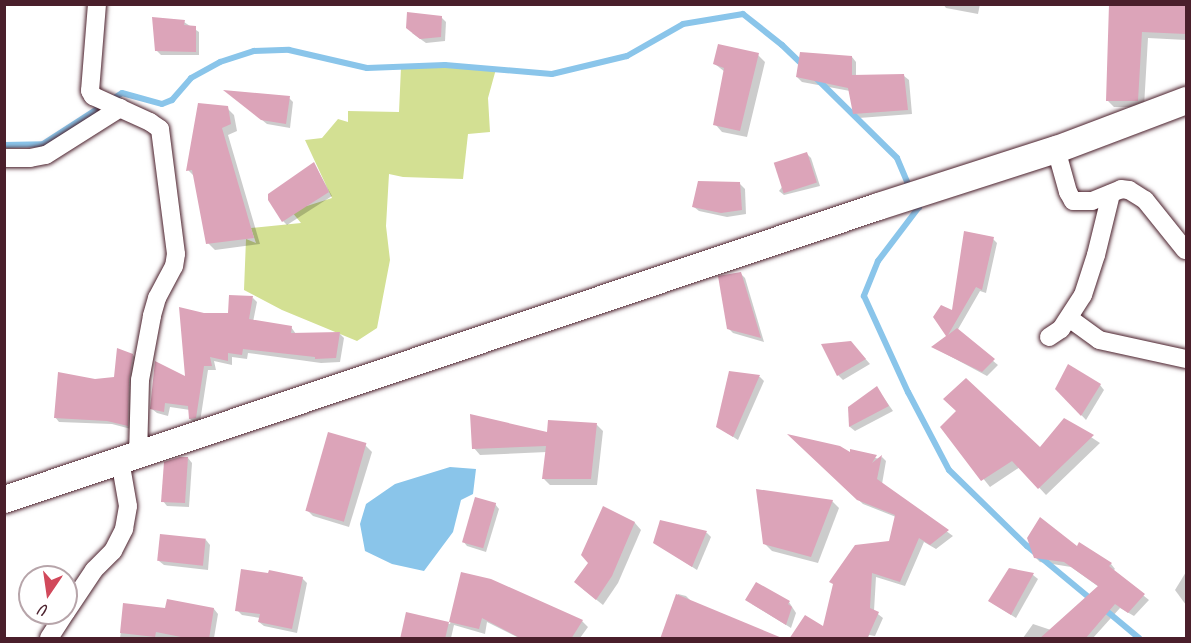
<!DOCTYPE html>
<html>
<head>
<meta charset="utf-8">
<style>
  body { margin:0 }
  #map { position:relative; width:1191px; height:643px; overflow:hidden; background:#fff; font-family:Caveat,sans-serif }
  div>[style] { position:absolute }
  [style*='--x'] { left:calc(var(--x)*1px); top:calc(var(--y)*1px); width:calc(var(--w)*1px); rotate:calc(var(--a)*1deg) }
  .green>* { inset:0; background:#d3e093 }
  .water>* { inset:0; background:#8ac5ea }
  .shadow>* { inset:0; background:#0003 }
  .stream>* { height:6px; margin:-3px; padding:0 3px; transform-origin:3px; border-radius:3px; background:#8ac5ea }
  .building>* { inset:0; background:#dca4b9; transform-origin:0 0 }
  .roads { filter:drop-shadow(0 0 2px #4a1f2b) drop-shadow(0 0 2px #4a1f2b) }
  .street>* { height:18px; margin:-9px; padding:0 9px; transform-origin:9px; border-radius:9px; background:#fff }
  .primary>* { height:27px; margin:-13.5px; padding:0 13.5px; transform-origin:13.5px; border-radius:13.5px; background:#fff }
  span { translate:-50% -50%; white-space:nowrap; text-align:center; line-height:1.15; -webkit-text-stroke:4.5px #fff; paint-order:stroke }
  .frame { position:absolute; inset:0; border:6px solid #4a1f2b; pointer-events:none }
  .north { position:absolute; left:18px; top:565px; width:60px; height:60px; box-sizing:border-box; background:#fff; border:2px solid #b7a5aa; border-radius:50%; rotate:193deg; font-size:16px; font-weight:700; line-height:24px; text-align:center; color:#4a1f2b }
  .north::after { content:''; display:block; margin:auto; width:21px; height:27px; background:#d1495b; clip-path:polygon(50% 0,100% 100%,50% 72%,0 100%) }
</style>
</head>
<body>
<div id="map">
  <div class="green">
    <i style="clip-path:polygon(401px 67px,496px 69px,488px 98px,490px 132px,468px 134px,463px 179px,403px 177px,389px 174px,386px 226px,390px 260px,377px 328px,357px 341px,282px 310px,244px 290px,246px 239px,256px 243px,251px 228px,301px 223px,278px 195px,307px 206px,332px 198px,305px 140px,322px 138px,338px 119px,348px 122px,348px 111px,399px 112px)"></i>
  </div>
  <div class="water">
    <i style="clip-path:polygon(450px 467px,476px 469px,473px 494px,461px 500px,453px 532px,424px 571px,392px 564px,365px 551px,360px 524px,366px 504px,395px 484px)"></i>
  </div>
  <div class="shadow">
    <i style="clip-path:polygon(943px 4px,980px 4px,978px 14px,946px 8px)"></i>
    <i style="clip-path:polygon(1111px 4px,1186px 4px,1186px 40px,1148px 38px,1144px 107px,1114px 107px,1108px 101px)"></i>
    <i style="clip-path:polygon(441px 17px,446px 22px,445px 41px,426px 43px,412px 33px)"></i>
    <i style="clip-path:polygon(184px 22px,199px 32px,199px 55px,161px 55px,157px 51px)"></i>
    <i style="clip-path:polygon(758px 55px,765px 62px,747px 137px,722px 132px,715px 124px,725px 72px,715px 64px)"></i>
    <i style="clip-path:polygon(852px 57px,856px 62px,856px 76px,904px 76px,909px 80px,912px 114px,859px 118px,854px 114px,850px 91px,802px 82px,797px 77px)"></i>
    <i style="clip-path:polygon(227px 92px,289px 98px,293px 102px,290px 128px,267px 124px)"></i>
    <i style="clip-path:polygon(227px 108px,234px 115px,237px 131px,228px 135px,260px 244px,215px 250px,208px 243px,195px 177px,188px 170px)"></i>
    <i style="clip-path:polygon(807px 154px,811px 158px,820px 186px,784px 195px,779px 191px)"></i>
    <i style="clip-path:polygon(314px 164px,332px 196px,287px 225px,283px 221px)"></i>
    <i style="clip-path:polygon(740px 184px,745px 189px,746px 214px,727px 217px,699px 211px,694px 207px)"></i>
    <i style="clip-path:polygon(993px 239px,997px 243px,986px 293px,980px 291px,957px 331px,998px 365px,987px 376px,933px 347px,948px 337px,935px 317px,953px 312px)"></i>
    <i style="clip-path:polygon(741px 274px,745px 278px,764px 342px,733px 333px,728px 328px)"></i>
    <i style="clip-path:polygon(253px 298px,257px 302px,253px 322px,291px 327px,296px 334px,340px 334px,344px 338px,340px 362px,321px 363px,248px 353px,247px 359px,232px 357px,232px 365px,214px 361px,216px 370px,208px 370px,200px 422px,195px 423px,190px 419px,190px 410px,170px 407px,168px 416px,157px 413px,152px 409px,156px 363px,187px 378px,204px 314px,229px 315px)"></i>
    <i style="clip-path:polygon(855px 347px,870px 364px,843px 380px,838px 375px)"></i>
    <i style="clip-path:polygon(133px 355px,137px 359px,131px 429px,112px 424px,59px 422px,55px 417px,95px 381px,116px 378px)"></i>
    <i style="clip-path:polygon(730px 373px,760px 377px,764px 381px,738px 440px,718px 427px)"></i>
    <i style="clip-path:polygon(1100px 385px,1104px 390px,1086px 420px,1057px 389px)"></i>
    <i style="clip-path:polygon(877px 388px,893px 411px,855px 431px,850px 427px,849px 408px)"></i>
    <i style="clip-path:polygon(1065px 420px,1100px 443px,1046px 495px,1020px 467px,990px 487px,942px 427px,1040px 449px)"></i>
    <i style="clip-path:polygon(597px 425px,603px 431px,597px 485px,550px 485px,544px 479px,547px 452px,480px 455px,474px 448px)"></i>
    <i style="clip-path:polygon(791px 437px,852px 454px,852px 451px,879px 459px,882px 457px,886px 461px,882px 484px,953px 536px,936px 549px,924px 542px,905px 586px,876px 577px,874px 611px,883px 618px,875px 636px,869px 635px,868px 638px,791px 638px,824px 628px,890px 543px,896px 517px,863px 504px)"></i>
    <i style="clip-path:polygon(365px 445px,372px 452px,349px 527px,313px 516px,306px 509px)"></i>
    <i style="clip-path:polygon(188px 458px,192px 463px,189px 507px,167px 506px,163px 501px)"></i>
    <i style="clip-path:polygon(832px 501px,839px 508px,818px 563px,772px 551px,765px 544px)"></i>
    <i style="clip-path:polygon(495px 504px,499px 509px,486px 552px,467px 546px,463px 541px)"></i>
    <i style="clip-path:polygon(604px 508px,635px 523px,641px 530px,618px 583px,603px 605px,583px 589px)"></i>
    <i style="clip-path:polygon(662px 521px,707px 533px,711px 537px,697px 570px,655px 543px)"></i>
    <i style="clip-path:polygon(206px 540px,210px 545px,208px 570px,164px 565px,159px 561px)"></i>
    <i style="clip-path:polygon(1078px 548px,1111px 564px,1115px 569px,1113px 571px,1149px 600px,1134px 616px,1120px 608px,1093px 638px,1023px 638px,1033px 624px,1051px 630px,1099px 587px,1071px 567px,1040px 562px,1035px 557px)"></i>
    <i style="clip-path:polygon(1009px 569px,1033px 575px,1038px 579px,1016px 618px,989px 601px)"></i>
    <i style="clip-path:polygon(1186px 572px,1186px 605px,1175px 590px)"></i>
    <i style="clip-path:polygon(462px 574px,582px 621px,588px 627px,580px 638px,519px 638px,487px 622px,485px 634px,454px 625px,451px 638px,401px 638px,407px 614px,450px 624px)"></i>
    <i style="clip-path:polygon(302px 578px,307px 583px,297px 633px,264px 626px,259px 622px,260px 618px,242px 615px,237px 610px)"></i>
    <i style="clip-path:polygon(678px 594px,686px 596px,693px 603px,662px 638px)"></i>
    <i style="clip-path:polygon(789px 602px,796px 613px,791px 628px,752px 604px)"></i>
    <i style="clip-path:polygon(125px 605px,167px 610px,214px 609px,218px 614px,214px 638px,120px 638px)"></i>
  </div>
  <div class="stream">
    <i style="--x:815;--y:77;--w:115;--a:44.6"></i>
    <i style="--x:897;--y:158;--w:33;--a:67"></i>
    <i style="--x:4;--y:145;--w:39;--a:-1"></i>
    <i style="--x:43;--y:144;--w:94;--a:-32.8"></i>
    <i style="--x:122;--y:93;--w:41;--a:15.4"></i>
    <i style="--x:162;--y:104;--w:11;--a:-22"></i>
    <i style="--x:172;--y:100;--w:29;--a:-49"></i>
    <i style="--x:191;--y:78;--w:33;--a:-29"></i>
    <i style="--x:220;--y:62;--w:36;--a:-18"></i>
    <i style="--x:254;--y:51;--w:35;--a:-2"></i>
    <i style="--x:289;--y:50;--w:80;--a:13"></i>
    <i style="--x:367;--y:68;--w:78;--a:-2.2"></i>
    <i style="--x:445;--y:65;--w:107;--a:4.8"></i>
    <i style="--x:552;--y:74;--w:77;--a:-13.5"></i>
    <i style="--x:627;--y:56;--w:64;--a:-29.7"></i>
    <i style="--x:683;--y:24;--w:61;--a:-9.5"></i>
    <i style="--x:743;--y:14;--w:50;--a:38.5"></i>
    <i style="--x:782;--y:45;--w:29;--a:44"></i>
    <i style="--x:916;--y:200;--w:8;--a:67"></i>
    <i style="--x:919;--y:207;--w:68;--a:127.2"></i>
    <i style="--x:878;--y:261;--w:38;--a:112"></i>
    <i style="--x:864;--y:296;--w:106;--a:65.4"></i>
    <i style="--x:908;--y:392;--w:88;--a:62.3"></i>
    <i style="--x:949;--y:470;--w:109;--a:44.3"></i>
    <i style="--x:1027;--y:546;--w:85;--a:39.7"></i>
    <i style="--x:1103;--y:608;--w:47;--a:39.8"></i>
  </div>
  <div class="building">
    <i style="clip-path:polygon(1109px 4px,1186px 4px,1186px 34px,1142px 32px,1138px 101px,1106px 101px)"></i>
    <i style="clip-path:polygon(407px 12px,442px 16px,441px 37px,420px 39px,406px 28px)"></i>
    <i style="clip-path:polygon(152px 17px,185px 20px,184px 25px,196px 26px,196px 52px,155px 51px)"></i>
    <i style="clip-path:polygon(718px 44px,759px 53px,740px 131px,713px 125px,724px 68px,713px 64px)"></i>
    <i style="clip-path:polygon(800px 52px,852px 56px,852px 75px,904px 74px,908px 110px,853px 114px,848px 88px,796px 77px)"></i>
    <i style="clip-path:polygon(223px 90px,290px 96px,286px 124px,261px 120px)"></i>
    <i style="clip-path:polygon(198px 103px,228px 106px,231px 124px,222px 128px,254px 238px,206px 244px,192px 170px,186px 171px)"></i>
    <i style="left:807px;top:152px;width:32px;height:35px;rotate:72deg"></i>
    <i style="clip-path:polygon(314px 162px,329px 192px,282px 222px,268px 200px,268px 194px)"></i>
    <i style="clip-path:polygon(698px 181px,740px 182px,742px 210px,721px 213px,692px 207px)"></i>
    <i style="clip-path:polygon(964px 231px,994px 237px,982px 290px,976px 287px,948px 335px,957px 328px,995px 359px,982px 372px,931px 347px,946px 336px,933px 317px,941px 305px,952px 310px)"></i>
    <i style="clip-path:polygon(741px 272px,761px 338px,727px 329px,718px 276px)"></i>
    <i style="clip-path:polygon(229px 295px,253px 296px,249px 319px,292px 326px,291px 333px,340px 332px,336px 358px,315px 359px,315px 357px,243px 349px,242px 355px,228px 353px,228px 361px,210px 357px,212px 366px,204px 366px,196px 418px,189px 419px,188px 406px,165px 403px,164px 412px,150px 409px,155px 361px,185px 376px,179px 307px,204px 313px,228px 313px)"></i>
    <i style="clip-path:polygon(851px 341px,866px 359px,837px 376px,821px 344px)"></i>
    <i style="clip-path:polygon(117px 348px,133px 354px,129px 380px,128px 426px,107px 421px,54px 418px,58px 372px,95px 379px,114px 377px)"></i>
    <i style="clip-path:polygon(1068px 364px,1101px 384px,1081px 416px,1055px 389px)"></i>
    <i style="clip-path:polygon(729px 371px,760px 375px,733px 437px,716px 427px)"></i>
    <i style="clip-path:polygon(966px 378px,1040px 447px,1064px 418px,1094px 435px,1038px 489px,1012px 461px,981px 481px,940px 427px,956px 411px,943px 399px)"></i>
    <i style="clip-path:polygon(877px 386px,889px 406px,849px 427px,848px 407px)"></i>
    <i style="clip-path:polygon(470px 414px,547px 432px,548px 420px,597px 423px,591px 479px,542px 479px,546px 446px,472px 449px)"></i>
    <i style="left:328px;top:432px;width:40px;height:82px;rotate:16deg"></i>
    <i style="clip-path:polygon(787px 434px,840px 446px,850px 452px,850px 449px,877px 455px,872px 463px,882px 455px,877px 479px,949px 530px,930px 545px,919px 538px,900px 582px,872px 573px,870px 608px,879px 612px,867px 639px,789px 639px,805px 615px,823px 626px,833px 584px,829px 582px,855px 545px,889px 541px,895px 515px,857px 500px)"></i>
    <i style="clip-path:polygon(180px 457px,188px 457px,185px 503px,161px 502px,164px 462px)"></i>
    <i style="clip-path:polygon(756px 489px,833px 500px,811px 557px,763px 544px)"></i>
    <i style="left:475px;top:497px;width:22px;height:47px;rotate:16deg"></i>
    <i style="clip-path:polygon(603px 506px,635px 522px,612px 576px,596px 600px,574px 582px,588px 563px,581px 555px)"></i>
    <i style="clip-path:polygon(1040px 517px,1077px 546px,1079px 542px,1112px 563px,1109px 566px,1145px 594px,1128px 613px,1115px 604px,1085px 639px,1039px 639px,1098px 586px,1064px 562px,1034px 558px,1027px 538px)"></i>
    <i style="clip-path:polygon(660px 520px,707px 531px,692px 567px,653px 543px)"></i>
    <i style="left:160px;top:534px;width:46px;height:27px;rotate:6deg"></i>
    <i style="clip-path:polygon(1009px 568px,1034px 573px,1011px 615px,988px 601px)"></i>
    <i style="clip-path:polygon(241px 569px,268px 573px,269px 570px,303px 577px,292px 629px,258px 622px,260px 614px,235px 611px)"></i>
    <i style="clip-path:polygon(461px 572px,491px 579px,583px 620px,571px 639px,522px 639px,482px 618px,479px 629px,449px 622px)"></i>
    <i style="clip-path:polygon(756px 582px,790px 601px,788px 604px,792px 607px,786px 625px,745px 600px)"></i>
    <i style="clip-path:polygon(676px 594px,782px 638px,782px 639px,660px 639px)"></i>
    <i style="clip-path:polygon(167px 599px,214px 608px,209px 639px,191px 639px,156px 632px,155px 637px,120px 633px,123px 603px,165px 608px)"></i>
    <i style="clip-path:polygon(406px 612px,449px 622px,445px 639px,400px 639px)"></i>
  </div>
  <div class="roads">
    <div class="street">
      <i style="--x:97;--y:4;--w:87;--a:94.6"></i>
      <i style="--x:90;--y:91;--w:6;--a:59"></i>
      <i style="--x:93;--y:96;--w:63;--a:24.5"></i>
      <i style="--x:150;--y:122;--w:12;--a:35"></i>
      <i style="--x:160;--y:129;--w:126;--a:82.7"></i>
      <i style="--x:176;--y:254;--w:12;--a:99"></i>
      <i style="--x:174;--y:266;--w:36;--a:118"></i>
      <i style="--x:157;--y:298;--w:19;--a:106"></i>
      <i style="--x:152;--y:316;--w:65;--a:100.6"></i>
      <i style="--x:140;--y:380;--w:75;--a:91.5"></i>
      <i style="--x:1056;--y:149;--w:45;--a:74.4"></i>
      <i style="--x:1068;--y:192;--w:10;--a:61"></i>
      <i style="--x:1073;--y:201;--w:19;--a:0"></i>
      <i style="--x:1092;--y:201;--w:31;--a:-22"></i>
      <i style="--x:1121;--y:189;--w:8;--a:7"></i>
      <i style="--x:1129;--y:190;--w:19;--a:32"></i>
      <i style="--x:1145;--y:200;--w:64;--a:51.3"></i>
      <i style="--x:4;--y:158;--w:26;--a:0"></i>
      <i style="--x:30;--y:158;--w:16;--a:-11"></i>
      <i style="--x:46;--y:155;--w:88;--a:-32.4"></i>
      <i style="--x:1069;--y:318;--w:37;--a:36"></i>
      <i style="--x:1099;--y:340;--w:89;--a:12.3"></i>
      <i style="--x:1049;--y:337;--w:14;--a:-34"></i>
      <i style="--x:1061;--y:329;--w:40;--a:-57.1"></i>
      <i style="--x:1083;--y:295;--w:42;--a:-72"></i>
      <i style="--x:1096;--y:255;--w:63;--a:-76.2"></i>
      <i style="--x:66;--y:612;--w:50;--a:-56.3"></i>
      <i style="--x:94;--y:570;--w:27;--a:-45"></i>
      <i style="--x:113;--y:551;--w:25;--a:-63"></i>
      <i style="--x:124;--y:529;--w:23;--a:-80"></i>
      <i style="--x:128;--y:506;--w:47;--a:-99.9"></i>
      <i style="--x:49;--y:638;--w:30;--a:-57"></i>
    </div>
    <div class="primary">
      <i style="--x:4;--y:499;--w:922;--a:-18.53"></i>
      <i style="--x:878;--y:206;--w:187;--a:-17.8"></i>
      <i style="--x:1056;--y:149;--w:139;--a:-20.7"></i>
    </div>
  </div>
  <div class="frame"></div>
  <div class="north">U</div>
</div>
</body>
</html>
